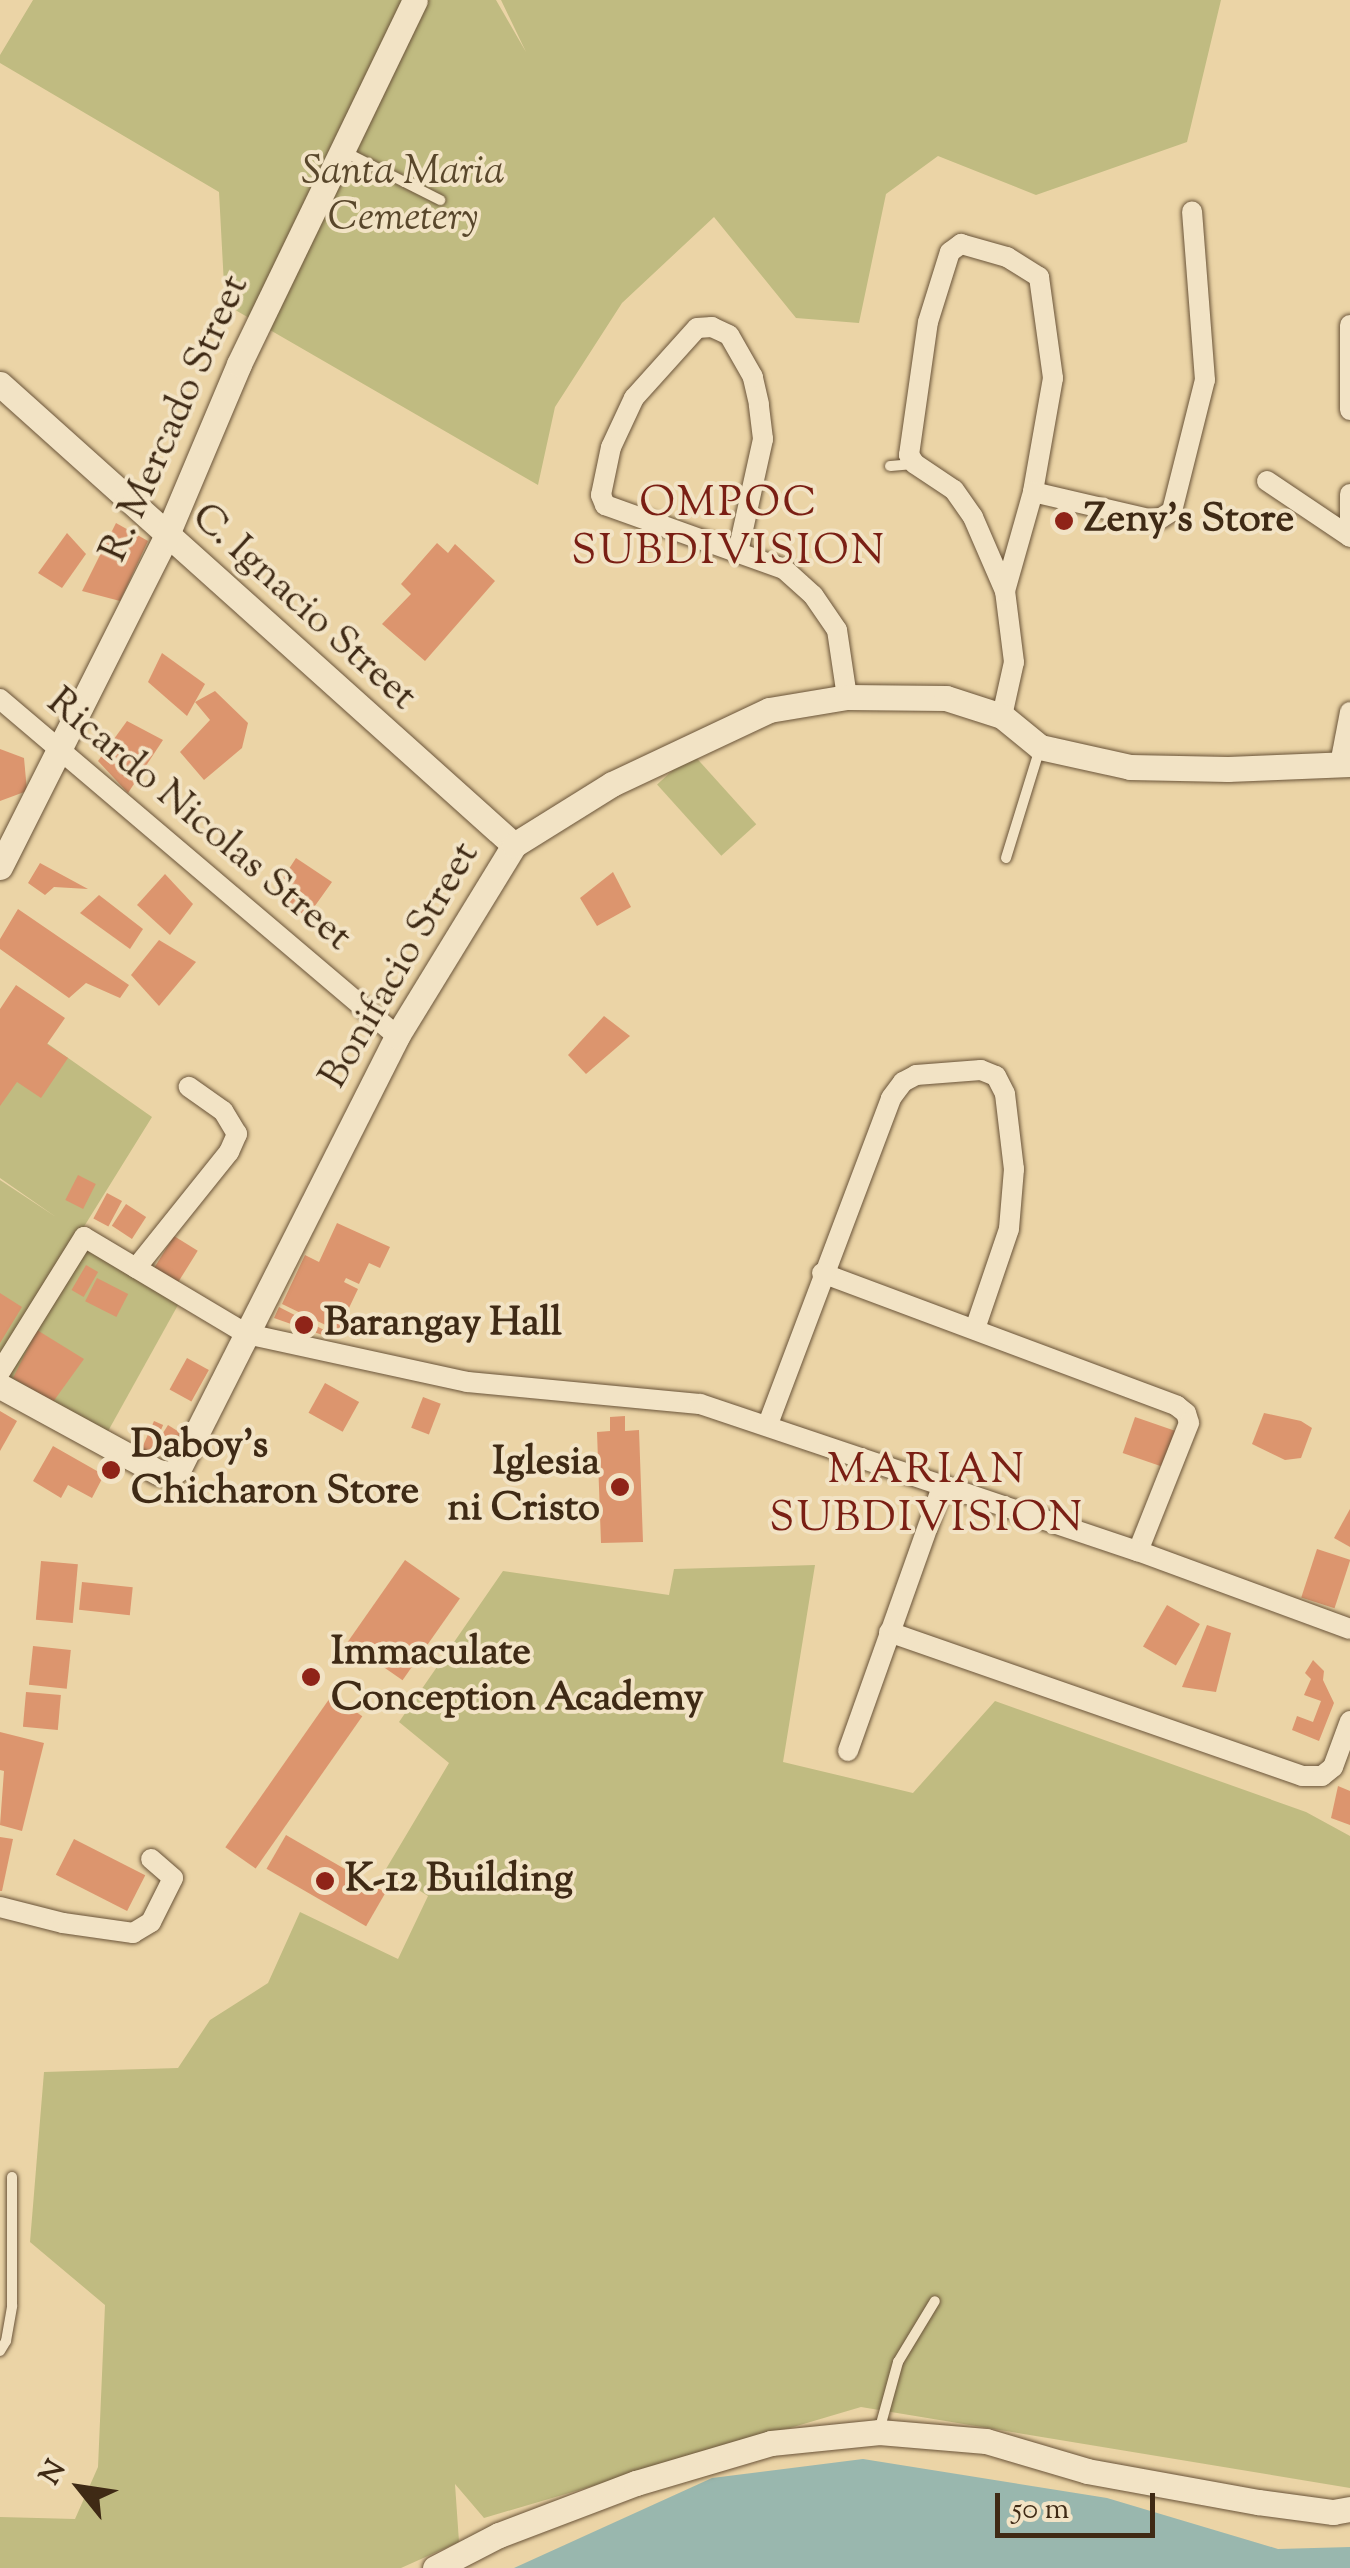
<!DOCTYPE html>
<html>
<head>
<meta charset="utf-8">
<style>
  body { margin:0 }
  #map { position:relative; width:1350px; height:2568px; overflow:hidden; background:#ebd4a6; font-family:"Sorts Mill Goudy",serif }
  div>[style] { position:absolute }
  [style*='--x'] { left:calc(var(--x)*1px); top:calc(var(--y)*1px); width:calc(var(--w)*1px); rotate:calc(var(--a)*1deg) }
  .green>* { inset:0; background:#c0bb81; transform-origin:0 0 }
  .water>* { inset:0; background:#99b7ae }
  .building>* { inset:0; background:#dc956e; transform-origin:0 0 }
  .roads { filter:drop-shadow(0 0 2px #6a5439) drop-shadow(0 0 2px #6a5439) }
  .service>* { height:10px; margin:-5px; padding:0 5px; transform-origin:5px; border-radius:5px; background:#f2e3c5 }
  .minor>* { height:20px; margin:-10px; padding:0 10px; transform-origin:10px; border-radius:10px; background:#f2e3c5 }
  .tertiary>* { height:25px; margin:-12.5px; padding:0 12.5px; transform-origin:12.5px; border-radius:12.5px; background:#f2e3c5 }
  .dots>* { width:28px; height:28px; translate:-50% -50%; box-sizing:border-box; border:5px solid #f2e3c5; border-radius:50% }
  span { translate:-50% -50%; white-space:nowrap; text-align:center; line-height:1.15; -webkit-text-stroke:8px #f2e3c5; paint-order:stroke }
  .park-label { font-size:40px; color:#59472b; font-style:italic }
  .street-label { font-size:40px; color:#3f2a15 }
  .poi-label { font-size:40px; color:#3f2a15; font-weight:700 }
  .left { translate:0 -50%; text-align:left }
  .right { translate:-100% -50%; text-align:right }
  .neighbourhood-label { font-size:42px; color:#7a1f14; letter-spacing:2.5px }
  .north { position:absolute; left:30px; top:2438px; width:100px; height:100px; -webkit-text-stroke:8px #f2e3c5; paint-order:stroke; rotate:300deg; font-size:28px; font-weight:700; line-height:40px; text-align:center; color:#3f2a15 }
  .north::after { content:''; display:block; margin:auto; width:35px; height:45px; background:#3f2a15; clip-path:polygon(50% 0,100% 100%,50% 72%,0 100%) }
  .scale { position:absolute; left:995px; top:2493px; width:160px; height:45px; box-sizing:border-box; border:5px solid #3f2a15; border-top:0; padding-left:12px; font-size:30px; line-height:35px; white-space:nowrap; color:#3f2a15; -webkit-text-stroke:8px #f2e3c5; paint-order:stroke }
</style>
</head>
<body>
<div id="map">
  <div class="green">
    <i style="clip-path:polygon(33px 0,496px 0,526px 52px,501px 0,1221px 0,1187px 142px,1036px 195px,938px 156px,886px 194px,859px 323px,796px 318px,714px 217px,622px 303px,555px 407px,538px 485px,225px 304px,219px 192px,0 63px,0 55px)"></i>
    <i style="left:692px;top:753px;width:96px;height:47px;rotate:48deg"></i>
    <i style="clip-path:polygon(0 1010px,152px 1117px,0 1362px,0 1180px,56px 1217px,0 1178px)"></i>
    <i style="left:82px;top:1241px;width:115px;height:161px;rotate:29deg"></i>
    <i style="clip-path:polygon(815px 1565px,783px 1762px,913px 1793px,995px 1701px,1306px 1812px,1350px 1836px,1350px 2488px,861px 2407px,484px 2518px,455px 2484px,459px 2542px,401px 2568px,0 2568px,0 2517px,75px 2519px,98px 2467px,105px 2305px,30px 2242px,44px 2072px,178px 2068px,210px 2020px,268px 1983px,300px 1912px,398px 1959px,428px 1896px,386px 1869px,449px 1763px,399px 1722px,503px 1571px,669px 1595px,674px 1569px)"></i>
  </div>
  <div class="water">
    <i style="clip-path:polygon(863px 2459px,1107px 2498px,1278px 2549px,1350px 2547px,1350px 2568px,514px 2568px,712px 2478px)"></i>
  </div>
  <div class="building">
    <i style="clip-path:polygon(116px 523px,148px 541px,120px 601px,82px 591px)"></i>
    <i style="clip-path:polygon(67px 533px,86px 554px,62px 588px,38px 573px)"></i>
    <i style="clip-path:polygon(437px 543px,448px 553px,455px 544px,495px 581px,425px 661px,382px 624px,411px 594px,401px 584px)"></i>
    <i style="clip-path:polygon(162px 653px,205px 684px,187px 716px,148px 682px)"></i>
    <i style="clip-path:polygon(215px 691px,248px 723px,242px 748px,204px 780px,180px 752px,210px 720px,195px 702px)"></i>
    <i style="clip-path:polygon(127px 721px,163px 740px,128px 793px,98px 761px)"></i>
    <i style="clip-path:polygon(0 749px,24px 758px,27px 791px,0 801px)"></i>
    <i style="clip-path:polygon(296px 858px,332px 882px,307px 917px,284px 902px,294px 887px,283px 878px)"></i>
    <i style="clip-path:polygon(40px 863px,88px 889px,54px 887px,45px 895px,28px 883px)"></i>
    <i style="clip-path:polygon(613px 872px,631px 907px,597px 926px,580px 898px)"></i>
    <i style="clip-path:polygon(165px 874px,193px 904px,170px 935px,137px 905px)"></i>
    <i style="clip-path:polygon(99px 895px,143px 929px,130px 949px,80px 913px)"></i>
    <i style="clip-path:polygon(18px 909px,129px 985px,120px 998px,86px 983px,69px 998px,0 949px,0 939px)"></i>
    <i style="clip-path:polygon(159px 940px,196px 962px,159px 1006px,131px 975px)"></i>
    <i style="clip-path:polygon(16px 985px,65px 1018px,47px 1044px,68px 1058px,41px 1098px,17px 1082px,0 1106px,0 1009px)"></i>
    <i style="clip-path:polygon(604px 1016px,630px 1036px,586px 1074px,568px 1055px)"></i>
    <i style="left:78px;top:1175px;width:20px;height:28px;rotate:27deg"></i>
    <i style="left:107px;top:1193px;width:17px;height:29px;rotate:28deg"></i>
    <i style="left:126px;top:1204px;width:24px;height:26px;rotate:33deg"></i>
    <i style="clip-path:polygon(337px 1223px,390px 1247px,380px 1268px,369px 1263px,359px 1284px,346px 1278px,344px 1282px,358px 1289px,338px 1331px,282px 1304px,305px 1255px,319px 1262px)"></i>
    <i style="left:174px;top:1236px;width:28px;height:40px;rotate:32deg"></i>
    <i style="left:86px;top:1265px;width:14px;height:29px;rotate:30deg"></i>
    <i style="left:97px;top:1278px;width:35px;height:26px;rotate:27deg"></i>
    <i style="clip-path:polygon(0 1293px,22px 1307px,0 1343px)"></i>
    <i style="clip-path:polygon(279px 1307px,328px 1332px,328px 1337px,274px 1318px)"></i>
    <i style="clip-path:polygon(37px 1330px,84px 1359px,53px 1402px,13px 1378px)"></i>
    <i style="left:187px;top:1358px;width:25px;height:36px;rotate:29deg"></i>
    <i style="left:325px;top:1383px;width:39px;height:34px;rotate:29deg"></i>
    <i style="left:423px;top:1397px;width:19px;height:33px;rotate:21deg"></i>
    <i style="clip-path:polygon(0 1411px,17px 1421px,0 1451px)"></i>
    <i style="clip-path:polygon(1264px 1413px,1301px 1421px,1312px 1428px,1301px 1458px,1285px 1460px,1252px 1444px)"></i>
    <i style="clip-path:polygon(625px 1416px,625px 1431px,639px 1430px,643px 1542px,601px 1543px,597px 1432px,610px 1431px,610px 1417px)"></i>
    <i style="left:1135px;top:1417px;width:46px;height:38px;rotate:19deg"></i>
    <i style="left:154px;top:1421px;width:10px;height:33px;rotate:24deg"></i>
    <i style="left:168px;top:1425px;width:15px;height:19px;rotate:32deg"></i>
    <i style="clip-path:polygon(53px 1446px,104px 1475px,92px 1498px,68px 1485px,61px 1498px,33px 1481px)"></i>
    <i style="clip-path:polygon(1350px 1509px,1350px 1547px,1334px 1538px)"></i>
    <i style="left:1317px;top:1549px;width:35px;height:51px;rotate:18deg"></i>
    <i style="left:405px;top:1560px;width:67px;height:100px;rotate:35deg"></i>
    <i style="left:41px;top:1561px;width:37px;height:59px;rotate:5deg"></i>
    <i style="left:82px;top:1582px;width:51px;height:28px;rotate:6deg"></i>
    <i style="left:1167px;top:1605px;width:38px;height:48px;rotate:30deg"></i>
    <i style="clip-path:polygon(1207px 1625px,1231px 1633px,1216px 1692px,1182px 1687px)"></i>
    <i style="left:33px;top:1646px;width:38px;height:39px;rotate:6deg"></i>
    <i style="clip-path:polygon(1313px 1660px,1324px 1671px,1323px 1680px,1334px 1703px,1319px 1741px,1292px 1730px,1297px 1716px,1313px 1722px,1321px 1701px,1304px 1695px,1311px 1679px,1305px 1673px)"></i>
    <i style="left:26px;top:1692px;width:35px;height:35px;rotate:5deg"></i>
    <i style="left:332px;top:1695px;width:37px;height:186px;rotate:35deg"></i>
    <i style="clip-path:polygon(0 1732px,44px 1743px,22px 1831px,0 1825px,4px 1771px,0 1770px)"></i>
    <i style="clip-path:polygon(1338px 1786px,1350px 1791px,1350px 1825px,1331px 1818px)"></i>
    <i style="left:286px;top:1835px;width:115px;height:39px;rotate:30deg"></i>
    <i style="clip-path:polygon(0 1837px,13px 1839px,2px 1891px,0 1891px)"></i>
    <i style="left:74px;top:1839px;width:80px;height:40px;rotate:27deg"></i>
  </div>
  <div class="roads">
    <div class="service">
      <i style="--x:343;--y:151;--w:109;--a:26.8"></i>
      <i style="--x:890;--y:466;--w:24;--a:-5"></i>
      <i style="--x:1006;--y:858;--w:115;--a:-72.8"></i>
      <i style="--x:0;--y:2351;--w:12;--a:-59"></i>
      <i style="--x:6;--y:2341;--w:36;--a:-80"></i>
      <i style="--x:12;--y:2306;--w:129;--a:-90"></i>
      <i style="--x:879;--y:2431;--w:72;--a:-74.6"></i>
      <i style="--x:898;--y:2362;--w:71;--a:-58.8"></i>
    </div>
    <div class="minor">
      <i style="--x:1350;--y:325;--w:85;--a:90"></i>
      <i style="--x:1267;--y:481;--w:99;--a:33.9"></i>
      <i style="--x:1033;--y:492;--w:119;--a:13.1"></i>
      <i style="--x:1149;--y:519;--w:12;--a:-5"></i>
      <i style="--x:1161;--y:518;--w:13;--a:-32"></i>
      <i style="--x:1172;--y:511;--w:135;--a:-75.9"></i>
      <i style="--x:1205;--y:380;--w:169;--a:-94.4"></i>
      <i style="--x:1350;--y:494;--w:43;--a:90"></i>
      <i style="--x:738;--y:552;--w:116;--a:-77.5"></i>
      <i style="--x:763;--y:439;--w:35;--a:-97"></i>
      <i style="--x:759;--y:404;--w:28;--a:-103"></i>
      <i style="--x:753;--y:377;--w:48;--a:-119.7"></i>
      <i style="--x:729;--y:335;--w:19;--a:-155"></i>
      <i style="--x:712;--y:327;--w:15;--a:176"></i>
      <i style="--x:697;--y:328;--w:94;--a:132"></i>
      <i style="--x:634;--y:398;--w:54;--a:115.1"></i>
      <i style="--x:611;--y:447;--w:49;--a:101.8"></i>
      <i style="--x:601;--y:495;--w:11;--a:68"></i>
      <i style="--x:605;--y:505;--w:190;--a:19.7"></i>
      <i style="--x:784;--y:569;--w:39;--a:42"></i>
      <i style="--x:813;--y:595;--w:42;--a:55.6"></i>
      <i style="--x:837;--y:630;--w:68;--a:81.5"></i>
      <i style="--x:0;--y:699;--w:521;--a:40.33"></i>
      <i style="--x:1002;--y:716;--w:55;--a:-77.5"></i>
      <i style="--x:1014;--y:662;--w:72;--a:-97.2"></i>
      <i style="--x:1005;--y:591;--w:81;--a:-113.4"></i>
      <i style="--x:973;--y:517;--w:33;--a:-125"></i>
      <i style="--x:954;--y:490;--w:47;--a:-146.3"></i>
      <i style="--x:915;--y:464;--w:11;--a:-124"></i>
      <i style="--x:909;--y:455;--w:134;--a:-81.9"></i>
      <i style="--x:928;--y:322;--w:73;--a:-72.6"></i>
      <i style="--x:950;--y:252;--w:14;--a:-36"></i>
      <i style="--x:961;--y:244;--w:48;--a:15.8"></i>
      <i style="--x:1007;--y:257;--w:38;--a:32"></i>
      <i style="--x:1039;--y:277;--w:102;--a:82.1"></i>
      <i style="--x:1053;--y:378;--w:116;--a:100"></i>
      <i style="--x:1033;--y:492;--w:103;--a:105.8"></i>
      <i style="--x:1340;--y:764;--w:53;--a:-79.1"></i>
      <i style="--x:136;--y:1268;--w:149;--a:-51.3"></i>
      <i style="--x:229;--y:1152;--w:20;--a:-66"></i>
      <i style="--x:237;--y:1134;--w:27;--a:-121"></i>
      <i style="--x:223;--y:1111;--w:42;--a:-144.8"></i>
      <i style="--x:822;--y:1273;--w:379;--a:20.5"></i>
      <i style="--x:1177;--y:1406;--w:11;--a:38"></i>
      <i style="--x:1186;--y:1413;--w:10;--a:73"></i>
      <i style="--x:1189;--y:1423;--w:138;--a:111.7"></i>
      <i style="--x:0;--y:1372;--w:159;--a:-58.1"></i>
      <i style="--x:84;--y:1237;--w:190;--a:30.8"></i>
      <i style="--x:247;--y:1334;--w:225;--a:12.3"></i>
      <i style="--x:467;--y:1382;--w:234;--a:5.4"></i>
      <i style="--x:700;--y:1404;--w:462;--a:18.6"></i>
      <i style="--x:1138;--y:1551;--w:226;--a:20.2"></i>
      <i style="--x:768;--y:1424;--w:348;--a:-69.3"></i>
      <i style="--x:891;--y:1098;--w:20;--a:-53"></i>
      <i style="--x:903;--y:1082;--w:15;--a:-28"></i>
      <i style="--x:916;--y:1075;--w:65;--a:-4.4"></i>
      <i style="--x:981;--y:1070;--w:16;--a:22"></i>
      <i style="--x:996;--y:1076;--w:20;--a:63"></i>
      <i style="--x:1005;--y:1094;--w:76;--a:83.2"></i>
      <i style="--x:1014;--y:1169;--w:60;--a:94.8"></i>
      <i style="--x:1009;--y:1229;--w:106;--a:108.8"></i>
      <i style="--x:889;--y:1632;--w:437;--a:19.2"></i>
      <i style="--x:1302;--y:1776;--w:20;--a:0"></i>
      <i style="--x:1322;--y:1776;--w:14;--a:-39"></i>
      <i style="--x:1333;--y:1767;--w:49;--a:-69.7"></i>
      <i style="--x:848;--y:1751;--w:283;--a:-70.4"></i>
      <i style="--x:0;--y:1907;--w:65;--a:14.3"></i>
      <i style="--x:63;--y:1923;--w:71;--a:8.1"></i>
      <i style="--x:133;--y:1933;--w:21;--a:-31"></i>
      <i style="--x:151;--y:1922;--w:49;--a:-63.4"></i>
      <i style="--x:173;--y:1878;--w:29;--a:-139"></i>
    </div>
    <div class="tertiary">
      <i style="--x:0;--y:384;--w:690;--a:41.89"></i>
      <i style="--x:0;--y:867;--w:369;--a:-63.3"></i>
      <i style="--x:166;--y:537;--w:188;--a:-67.1"></i>
      <i style="--x:239;--y:364;--w:404;--a:-64.2"></i>
      <i style="--x:0;--y:1386;--w:180;--a:28.6"></i>
      <i style="--x:158;--y:1472;--w:13;--a:9"></i>
      <i style="--x:171;--y:1474;--w:10;--a:-37"></i>
      <i style="--x:179;--y:1468;--w:484;--a:-63.2"></i>
      <i style="--x:397;--y:1036;--w:224;--a:-58.5"></i>
      <i style="--x:514;--y:845;--w:115;--a:-31.9"></i>
      <i style="--x:612;--y:784;--w:174;--a:-25.2"></i>
      <i style="--x:769;--y:710;--w:79;--a:-9.5"></i>
      <i style="--x:847;--y:697;--w:99;--a:0.6"></i>
      <i style="--x:946;--y:698;--w:59;--a:17.8"></i>
      <i style="--x:1002;--y:716;--w:49;--a:39.2"></i>
      <i style="--x:1040;--y:747;--w:92;--a:12.5"></i>
      <i style="--x:1130;--y:767;--w:98;--a:1.2"></i>
      <i style="--x:1228;--y:769;--w:122;--a:-2.3"></i>
      <i style="--x:435;--y:2568;--w:72;--a:-27.3"></i>
      <i style="--x:499;--y:2535;--w:147;--a:-20.8"></i>
      <i style="--x:636;--y:2483;--w:141;--a:-16.5"></i>
      <i style="--x:771;--y:2443;--w:109;--a:-5.8"></i>
      <i style="--x:879;--y:2432;--w:107;--a:4.8"></i>
      <i style="--x:986;--y:2441;--w:105;--a:16.5"></i>
      <i style="--x:1087;--y:2471;--w:174;--a:10.3"></i>
      <i style="--x:1258;--y:2502;--w:76;--a:7.6"></i>
      <i style="--x:1333;--y:2512;--w:17;--a:-10"></i>
    </div>
  </div>
  <div class="dots">
    <i style="left:1064px;top:521px;background:#8f2418"></i>
    <i style="left:304px;top:1325px;background:#8f2418"></i>
    <i style="left:111px;top:1470px;background:#8f2418"></i>
    <i style="left:620px;top:1487px;background:#8f2418"></i>
    <i style="left:311px;top:1677px;background:#8f2418"></i>
    <i style="left:325px;top:1881px;background:#8f2418"></i>
  </div>
  <div class="park-label">
    <span style="left:403px;top:197px">Santa Maria<br>Cemetery</span>
  </div>
  <div class="street-label">
    <span style="left:176px;top:419px;rotate:-66deg">R. Mercado Street</span>
    <span style="left:303px;top:608px;rotate:42deg">C. Ignacio Street</span>
    <span style="left:198px;top:821px;rotate:40deg">Ricardo Nicolas Street</span>
    <span style="left:401px;top:966px;rotate:-60deg">Bonifacio Street</span>
  </div>
  <div class="poi-label">
    <span class="left" style="left:1084px;top:521px">Zeny's Store</span>
    <span class="left" style="left:324px;top:1325px">Barangay Hall</span>
    <span class="left" style="left:131px;top:1470px">Daboy's<br>Chicharon Store</span>
    <span class="right" style="left:600px;top:1487px">Iglesia<br>ni Cristo</span>
    <span class="left" style="left:331px;top:1677px">Immaculate<br>Conception Academy</span>
    <span class="left" style="left:345px;top:1881px">K-12 Building</span>
  </div>
  <div class="neighbourhood-label">
    <span style="left:729px;top:529px">OMPOC<br>SUBDIVISION</span>
    <span style="left:927px;top:1496px">MARIAN<br>SUBDIVISION</span>
  </div>
  <div class="north">N</div>
  <div class="scale">50 m</div>
</div>
</body>
</html>
